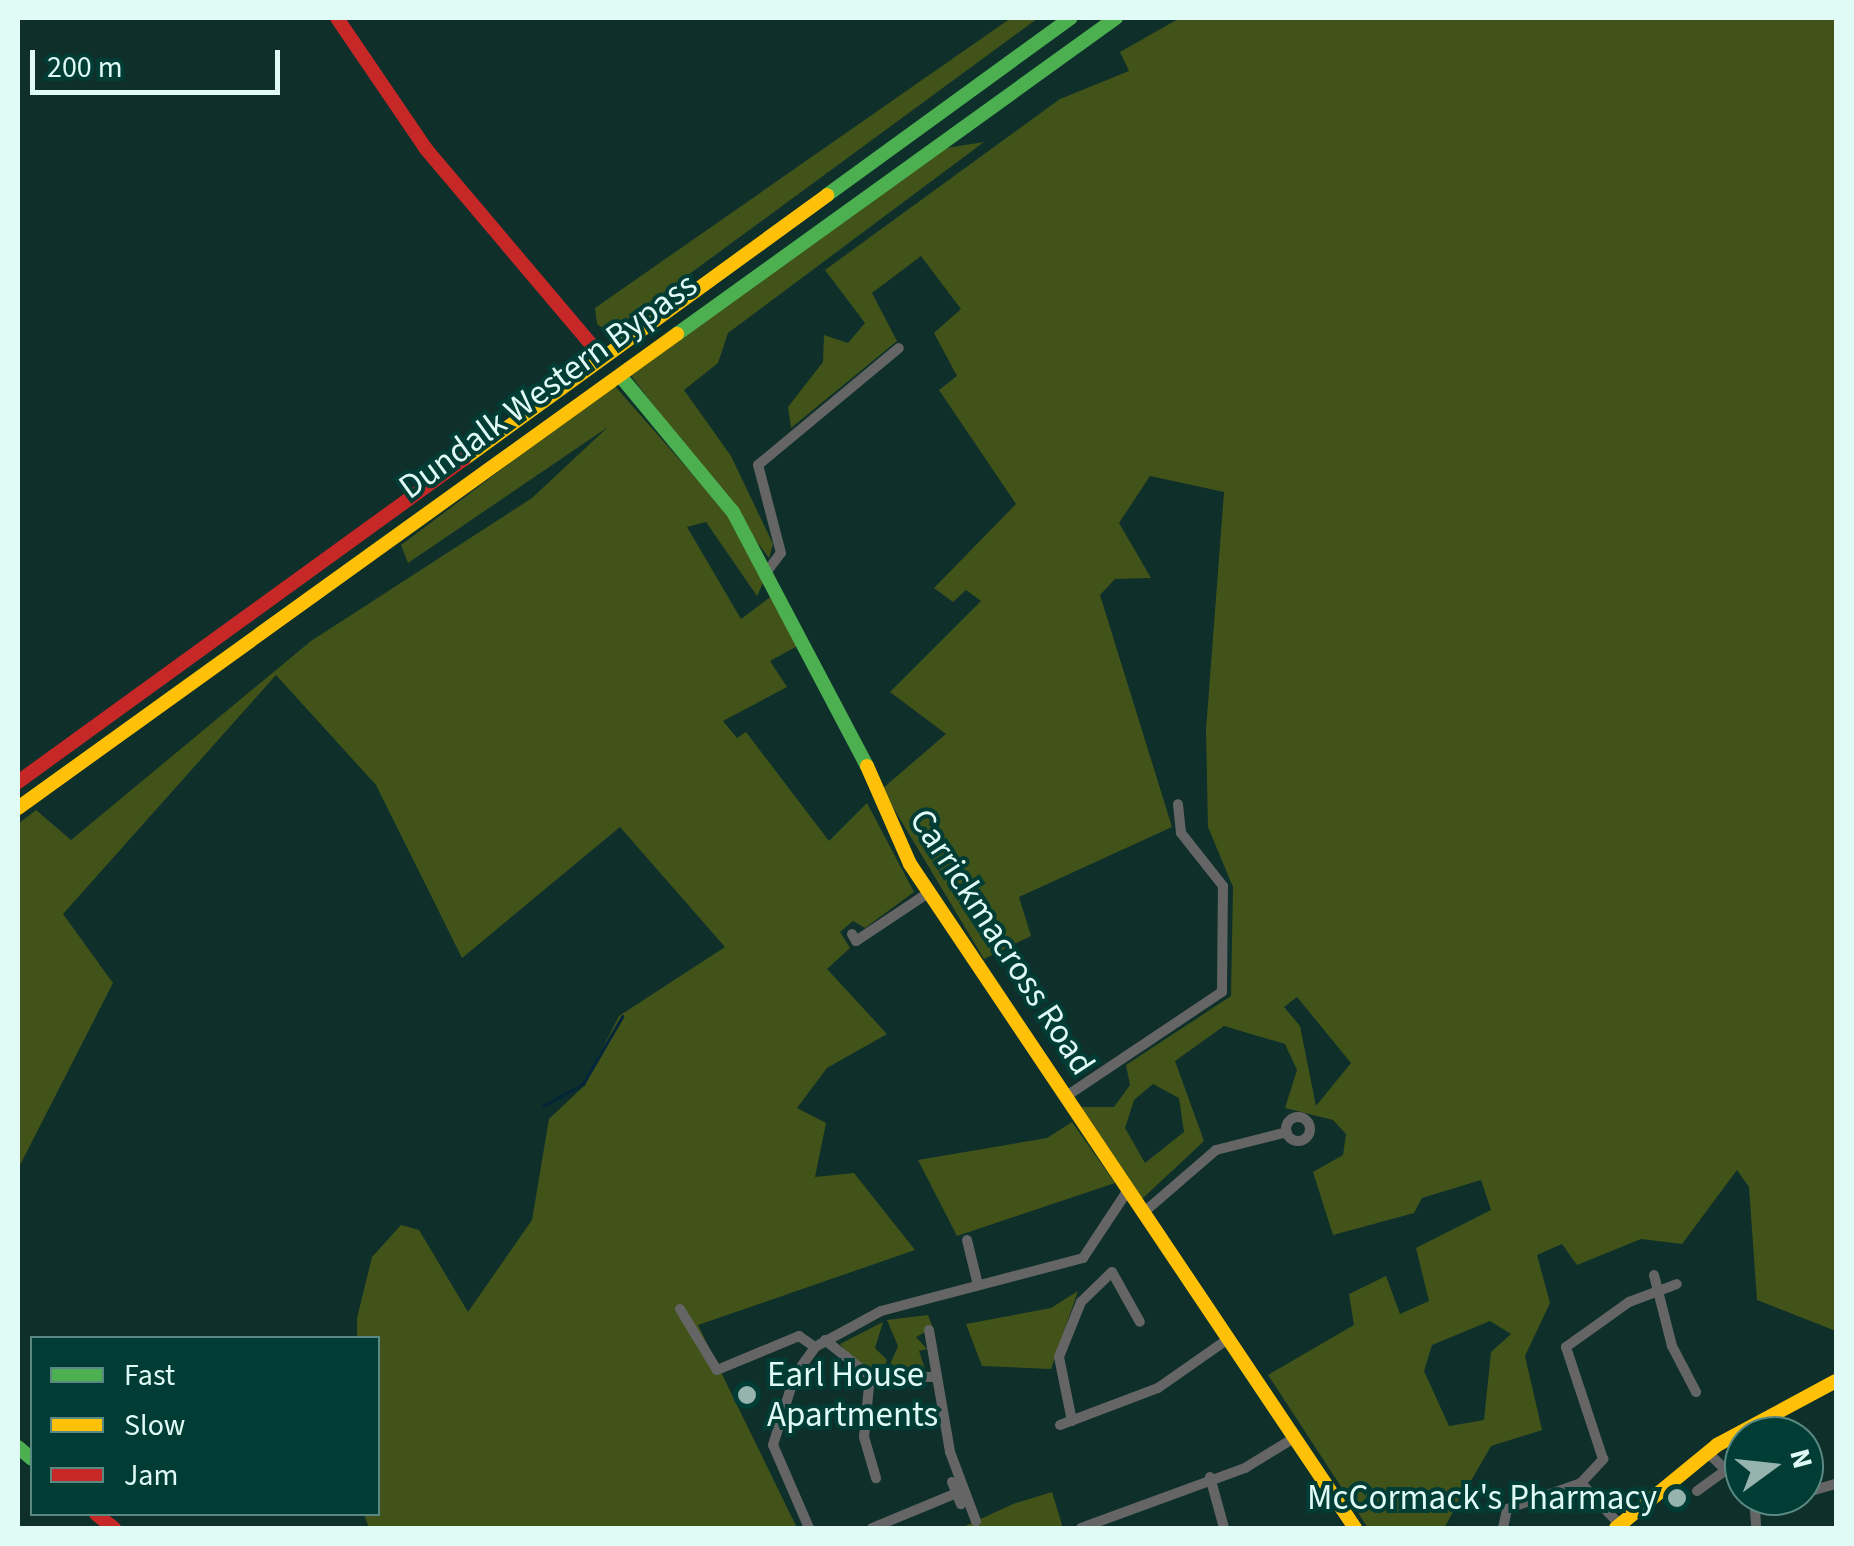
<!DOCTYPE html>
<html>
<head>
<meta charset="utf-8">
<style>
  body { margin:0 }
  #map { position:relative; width:1854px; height:1546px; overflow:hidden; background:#0e2f2a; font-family:"Source Sans 3",sans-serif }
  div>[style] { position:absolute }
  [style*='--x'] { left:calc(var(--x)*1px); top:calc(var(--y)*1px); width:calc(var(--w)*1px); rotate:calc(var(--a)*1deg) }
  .green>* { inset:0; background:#42531a }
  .stream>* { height:2.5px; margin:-1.25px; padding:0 1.25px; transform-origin:1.25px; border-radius:1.25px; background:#032739 }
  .street>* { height:10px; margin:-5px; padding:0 5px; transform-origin:5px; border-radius:5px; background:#666566 }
  .street>.ring { margin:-5px; padding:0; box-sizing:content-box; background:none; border:10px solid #666566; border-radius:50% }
  .fast>* { height:14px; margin:-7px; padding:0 7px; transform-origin:7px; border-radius:7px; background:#4caf50 }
  .slow>* { height:14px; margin:-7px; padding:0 7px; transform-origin:7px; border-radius:7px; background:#ffc107 }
  .jam>* { height:14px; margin:-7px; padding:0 7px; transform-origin:7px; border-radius:7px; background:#c62828 }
  .dots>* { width:28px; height:28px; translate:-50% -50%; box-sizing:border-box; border:5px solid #013c35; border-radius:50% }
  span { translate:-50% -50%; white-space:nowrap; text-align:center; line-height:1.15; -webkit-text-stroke:8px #013c35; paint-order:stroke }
  .street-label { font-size:35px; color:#e0faf5 }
  .poi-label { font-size:35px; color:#e0faf5 }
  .left { translate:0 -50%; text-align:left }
  .right { translate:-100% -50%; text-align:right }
  .frame { position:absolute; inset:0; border:20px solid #e0faf5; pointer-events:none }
  .legend { position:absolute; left:30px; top:1336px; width:350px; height:180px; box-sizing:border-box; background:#013c35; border:2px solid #5a8882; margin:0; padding:12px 18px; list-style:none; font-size:30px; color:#e0faf5 }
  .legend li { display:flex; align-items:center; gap:20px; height:50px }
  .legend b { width:50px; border:2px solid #5a8882 }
  .north { position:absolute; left:1724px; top:1416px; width:100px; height:100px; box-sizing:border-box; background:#013c35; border:2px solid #5a8882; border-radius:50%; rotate:75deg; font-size:28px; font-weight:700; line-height:40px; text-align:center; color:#e0faf5 }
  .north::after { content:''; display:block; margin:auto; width:35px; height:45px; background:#96b3ae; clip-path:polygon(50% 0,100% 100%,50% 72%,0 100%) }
  .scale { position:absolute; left:30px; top:50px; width:250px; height:45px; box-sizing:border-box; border:5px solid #e0faf5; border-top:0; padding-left:12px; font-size:30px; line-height:35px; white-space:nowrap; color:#e0faf5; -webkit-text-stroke:8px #013c35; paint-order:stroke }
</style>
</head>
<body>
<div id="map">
  <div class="green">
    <i style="clip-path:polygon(1011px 18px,1038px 18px,609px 333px,597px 324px,595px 308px)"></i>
    <i style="clip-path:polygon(evenodd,1180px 18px,1836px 18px,1836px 1331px,1757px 1300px,1749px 1187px,1737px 1170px,1682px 1244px,1641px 1239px,1577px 1265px,1562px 1244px,1537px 1255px,1550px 1303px,1525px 1356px,1542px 1430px,1491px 1446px,1444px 1528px,1368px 1528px,1268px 1375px,1354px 1325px,1349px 1294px,1386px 1276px,1400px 1314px,1429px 1301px,1416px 1248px,1491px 1210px,1481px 1180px,1422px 1198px,1414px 1213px,1333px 1235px,1313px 1172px,1343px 1155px,1346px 1134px,1333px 1120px,1285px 1108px,1297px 1070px,1285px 1044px,1224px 1026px,1175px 1061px,1204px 1141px,1142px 1199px,1080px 1107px,1114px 1107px,1130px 1085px,1126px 1065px,1231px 996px,1233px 887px,1208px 827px,1206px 730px,1224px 492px,1150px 476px,1119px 523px,1151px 578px,1115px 579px,1100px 595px,1172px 827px,1019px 897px,1031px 936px,984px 959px,882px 789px,946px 734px,890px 692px,981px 601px,966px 590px,953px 602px,934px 588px,1016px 504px,939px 390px,957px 376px,934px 333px,961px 309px,921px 256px,872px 293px,897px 341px,791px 428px,788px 407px,823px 362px,824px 335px,848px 343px,865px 323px,825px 270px,1060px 99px,1129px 71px,1120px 52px,1180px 18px,1297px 997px,1351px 1063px,1316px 1106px,1300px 1026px,1284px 1007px,1297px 997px,1180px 18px,1153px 1084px,1179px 1098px,1184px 1132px,1145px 1163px,1125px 1128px,1134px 1100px,1153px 1084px,1180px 18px,1490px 1321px,1511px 1334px,1491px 1352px,1484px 1420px,1449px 1426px,1424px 1371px,1432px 1345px,1490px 1321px)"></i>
    <i style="clip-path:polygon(984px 142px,728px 333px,718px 363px,684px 390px,731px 456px,773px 544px,769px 558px,629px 373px,946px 148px)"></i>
    <i style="clip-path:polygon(614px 385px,723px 509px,766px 577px,757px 596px,706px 522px,687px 527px,741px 619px,773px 595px,801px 644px,770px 661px,787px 687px,723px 721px,737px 738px,746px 732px,829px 841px,867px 803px,914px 892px,865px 928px,853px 921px,840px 932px,850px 948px,827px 969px,887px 1034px,827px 1068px,797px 1108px,826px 1123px,815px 1177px,854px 1173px,915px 1250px,698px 1325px,797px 1528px,369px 1528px,364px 1514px,378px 1514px,378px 1338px,357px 1338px,357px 1318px,372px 1257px,401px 1225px,419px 1230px,468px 1312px,532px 1220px,549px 1119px,583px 1087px,619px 1016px,725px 947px,620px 827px,462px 958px,376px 785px,276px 675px,63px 914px,113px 983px,18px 1169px,18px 824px,36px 810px,71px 840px,311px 641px,532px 498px,608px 427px,408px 563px,401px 545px)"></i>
    <i style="clip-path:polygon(1072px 1122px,1115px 1183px,957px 1236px,918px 1160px,1047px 1138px)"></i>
    <i style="clip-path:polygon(1078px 1291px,1051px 1369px,982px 1366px,966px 1324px,1051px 1308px)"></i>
    <i style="clip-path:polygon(928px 1315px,933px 1328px,916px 1337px,927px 1349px,919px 1351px,926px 1372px,889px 1367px,898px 1346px,887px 1320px)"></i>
    <i style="clip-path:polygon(883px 1322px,875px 1348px,887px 1360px,882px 1373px,858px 1366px,840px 1344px)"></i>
    <i style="clip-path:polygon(1052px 1492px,1063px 1528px,961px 1528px,1013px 1504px)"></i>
  </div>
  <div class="stream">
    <i style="--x:543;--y:1106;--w:46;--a:-28.8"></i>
    <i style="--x:583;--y:1084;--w:78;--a:-59.8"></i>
  </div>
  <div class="street">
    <i style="--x:768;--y:570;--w:21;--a:-53"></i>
    <i style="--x:781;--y:553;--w:91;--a:-104.6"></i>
    <i style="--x:758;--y:465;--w:183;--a:-39.7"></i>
    <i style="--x:852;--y:934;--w:8;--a:60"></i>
    <i style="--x:856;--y:941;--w:87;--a:-33.7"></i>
    <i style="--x:1065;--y:1097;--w:189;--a:-33.8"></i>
    <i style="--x:1222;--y:992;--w:106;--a:-89.5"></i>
    <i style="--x:1223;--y:886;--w:68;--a:-128.4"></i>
    <i style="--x:1181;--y:833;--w:29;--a:-96"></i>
    <i class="ring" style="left:1286px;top:1117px;width:14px;height:14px"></i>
    <i style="--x:1143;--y:1213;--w:96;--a:-40.8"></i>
    <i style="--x:1216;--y:1150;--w:73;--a:-14.2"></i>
    <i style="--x:967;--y:1240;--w:42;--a:76.3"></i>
    <i style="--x:1654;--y:1275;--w:73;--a:75.8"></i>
    <i style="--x:1672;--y:1346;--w:52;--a:62.4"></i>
    <i style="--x:680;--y:1309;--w:71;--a:58.8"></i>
    <i style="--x:717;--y:1370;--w:89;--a:-22.5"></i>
    <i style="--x:799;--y:1336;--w:19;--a:35"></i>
    <i style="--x:929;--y:1330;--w:124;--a:80.2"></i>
    <i style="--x:950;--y:1452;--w:74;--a:69.4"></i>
    <i style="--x:825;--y:1340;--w:58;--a:38.7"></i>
    <i style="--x:870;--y:1376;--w:64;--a:0.9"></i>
    <i style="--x:870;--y:1376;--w:61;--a:95.6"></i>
    <i style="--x:864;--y:1437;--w:43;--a:73.7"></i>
    <i style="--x:1072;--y:1421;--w:65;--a:-101.5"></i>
    <i style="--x:1059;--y:1357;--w:59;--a:-68.2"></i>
    <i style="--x:1081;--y:1302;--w:43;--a:-44.1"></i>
    <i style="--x:1112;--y:1272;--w:57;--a:60.8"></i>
    <i style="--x:1060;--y:1425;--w:105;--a:-20.7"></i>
    <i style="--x:1158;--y:1388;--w:85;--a:-35"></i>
    <i style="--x:1707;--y:1452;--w:51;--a:43.4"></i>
    <i style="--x:1210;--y:1477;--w:53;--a:74.6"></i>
    <i style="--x:952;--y:1482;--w:24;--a:68"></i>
    <i style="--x:1697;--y:1491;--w:32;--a:-36"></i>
    <i style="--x:1804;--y:1493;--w:33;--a:-16"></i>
    <i style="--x:1754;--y:1496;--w:32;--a:86"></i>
    <i style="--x:1620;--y:1525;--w:57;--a:-132.9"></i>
    <i style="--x:1581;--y:1483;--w:33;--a:-47"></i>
    <i style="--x:1603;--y:1459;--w:118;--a:-108.3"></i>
    <i style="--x:1566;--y:1347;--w:77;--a:-35.5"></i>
    <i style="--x:1629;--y:1302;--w:51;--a:-20.6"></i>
    <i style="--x:809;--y:1528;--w:90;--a:-113.4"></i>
    <i style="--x:773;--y:1445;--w:73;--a:-72.6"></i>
    <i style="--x:795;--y:1375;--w:34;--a:-54"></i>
    <i style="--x:815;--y:1347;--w:75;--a:-28.6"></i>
    <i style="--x:881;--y:1311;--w:209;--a:-14.7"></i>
    <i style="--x:1083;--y:1258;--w:82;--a:-56.5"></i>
    <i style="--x:872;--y:1528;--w:92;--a:-22.4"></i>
    <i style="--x:1081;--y:1528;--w:175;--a:-20.1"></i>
    <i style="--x:1245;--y:1468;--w:57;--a:-31.5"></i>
    <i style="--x:1503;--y:1528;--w:19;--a:-78"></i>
    <i style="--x:1507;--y:1509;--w:78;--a:-19.4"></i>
  </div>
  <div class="fast">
    <i style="--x:827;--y:195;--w:301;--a:-36"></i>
    <i style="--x:677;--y:334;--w:541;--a:-35.75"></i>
    <i style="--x:622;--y:378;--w:174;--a:50.4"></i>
    <i style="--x:733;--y:512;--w:287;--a:62.2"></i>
    <i style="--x:18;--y:1447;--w:18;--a:41"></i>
  </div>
  <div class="slow">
    <i style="--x:464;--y:459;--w:449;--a:-36"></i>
    <i style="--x:867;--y:766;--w:107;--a:66.3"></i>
    <i style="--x:910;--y:864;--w:799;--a:56.17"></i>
    <i style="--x:18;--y:808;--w:812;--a:-35.73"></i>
    <i style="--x:1616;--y:1528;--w:131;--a:-39.4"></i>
    <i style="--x:1717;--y:1445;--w:135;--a:-28.3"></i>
  </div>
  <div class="jam">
    <i style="--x:337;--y:18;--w:158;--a:55.8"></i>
    <i style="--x:426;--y:149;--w:260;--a:49.8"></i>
    <i style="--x:18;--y:782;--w:551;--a:-35.91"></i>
    <i style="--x:96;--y:1514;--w:23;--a:38"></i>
  </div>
  <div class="dots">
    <i style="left:747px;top:1395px;background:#96b3ae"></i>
    <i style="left:1677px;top:1498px;background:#96b3ae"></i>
  </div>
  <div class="street-label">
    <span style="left:548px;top:386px;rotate:-36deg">Dundalk Western Bypass</span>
    <span style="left:1002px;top:942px;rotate:57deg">Carrickmacross Road</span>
  </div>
  <div class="poi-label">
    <span class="left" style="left:767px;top:1395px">Earl House<br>Apartments</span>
    <span class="right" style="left:1657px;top:1498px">McCormack's Pharmacy</span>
  </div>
  <div class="frame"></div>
  <ul class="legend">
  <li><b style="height:12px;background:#4caf50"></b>Fast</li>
  <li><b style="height:12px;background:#ffc107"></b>Slow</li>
  <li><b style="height:12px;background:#c62828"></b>Jam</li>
  </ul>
  <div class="north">N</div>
  <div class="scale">200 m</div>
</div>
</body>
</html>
